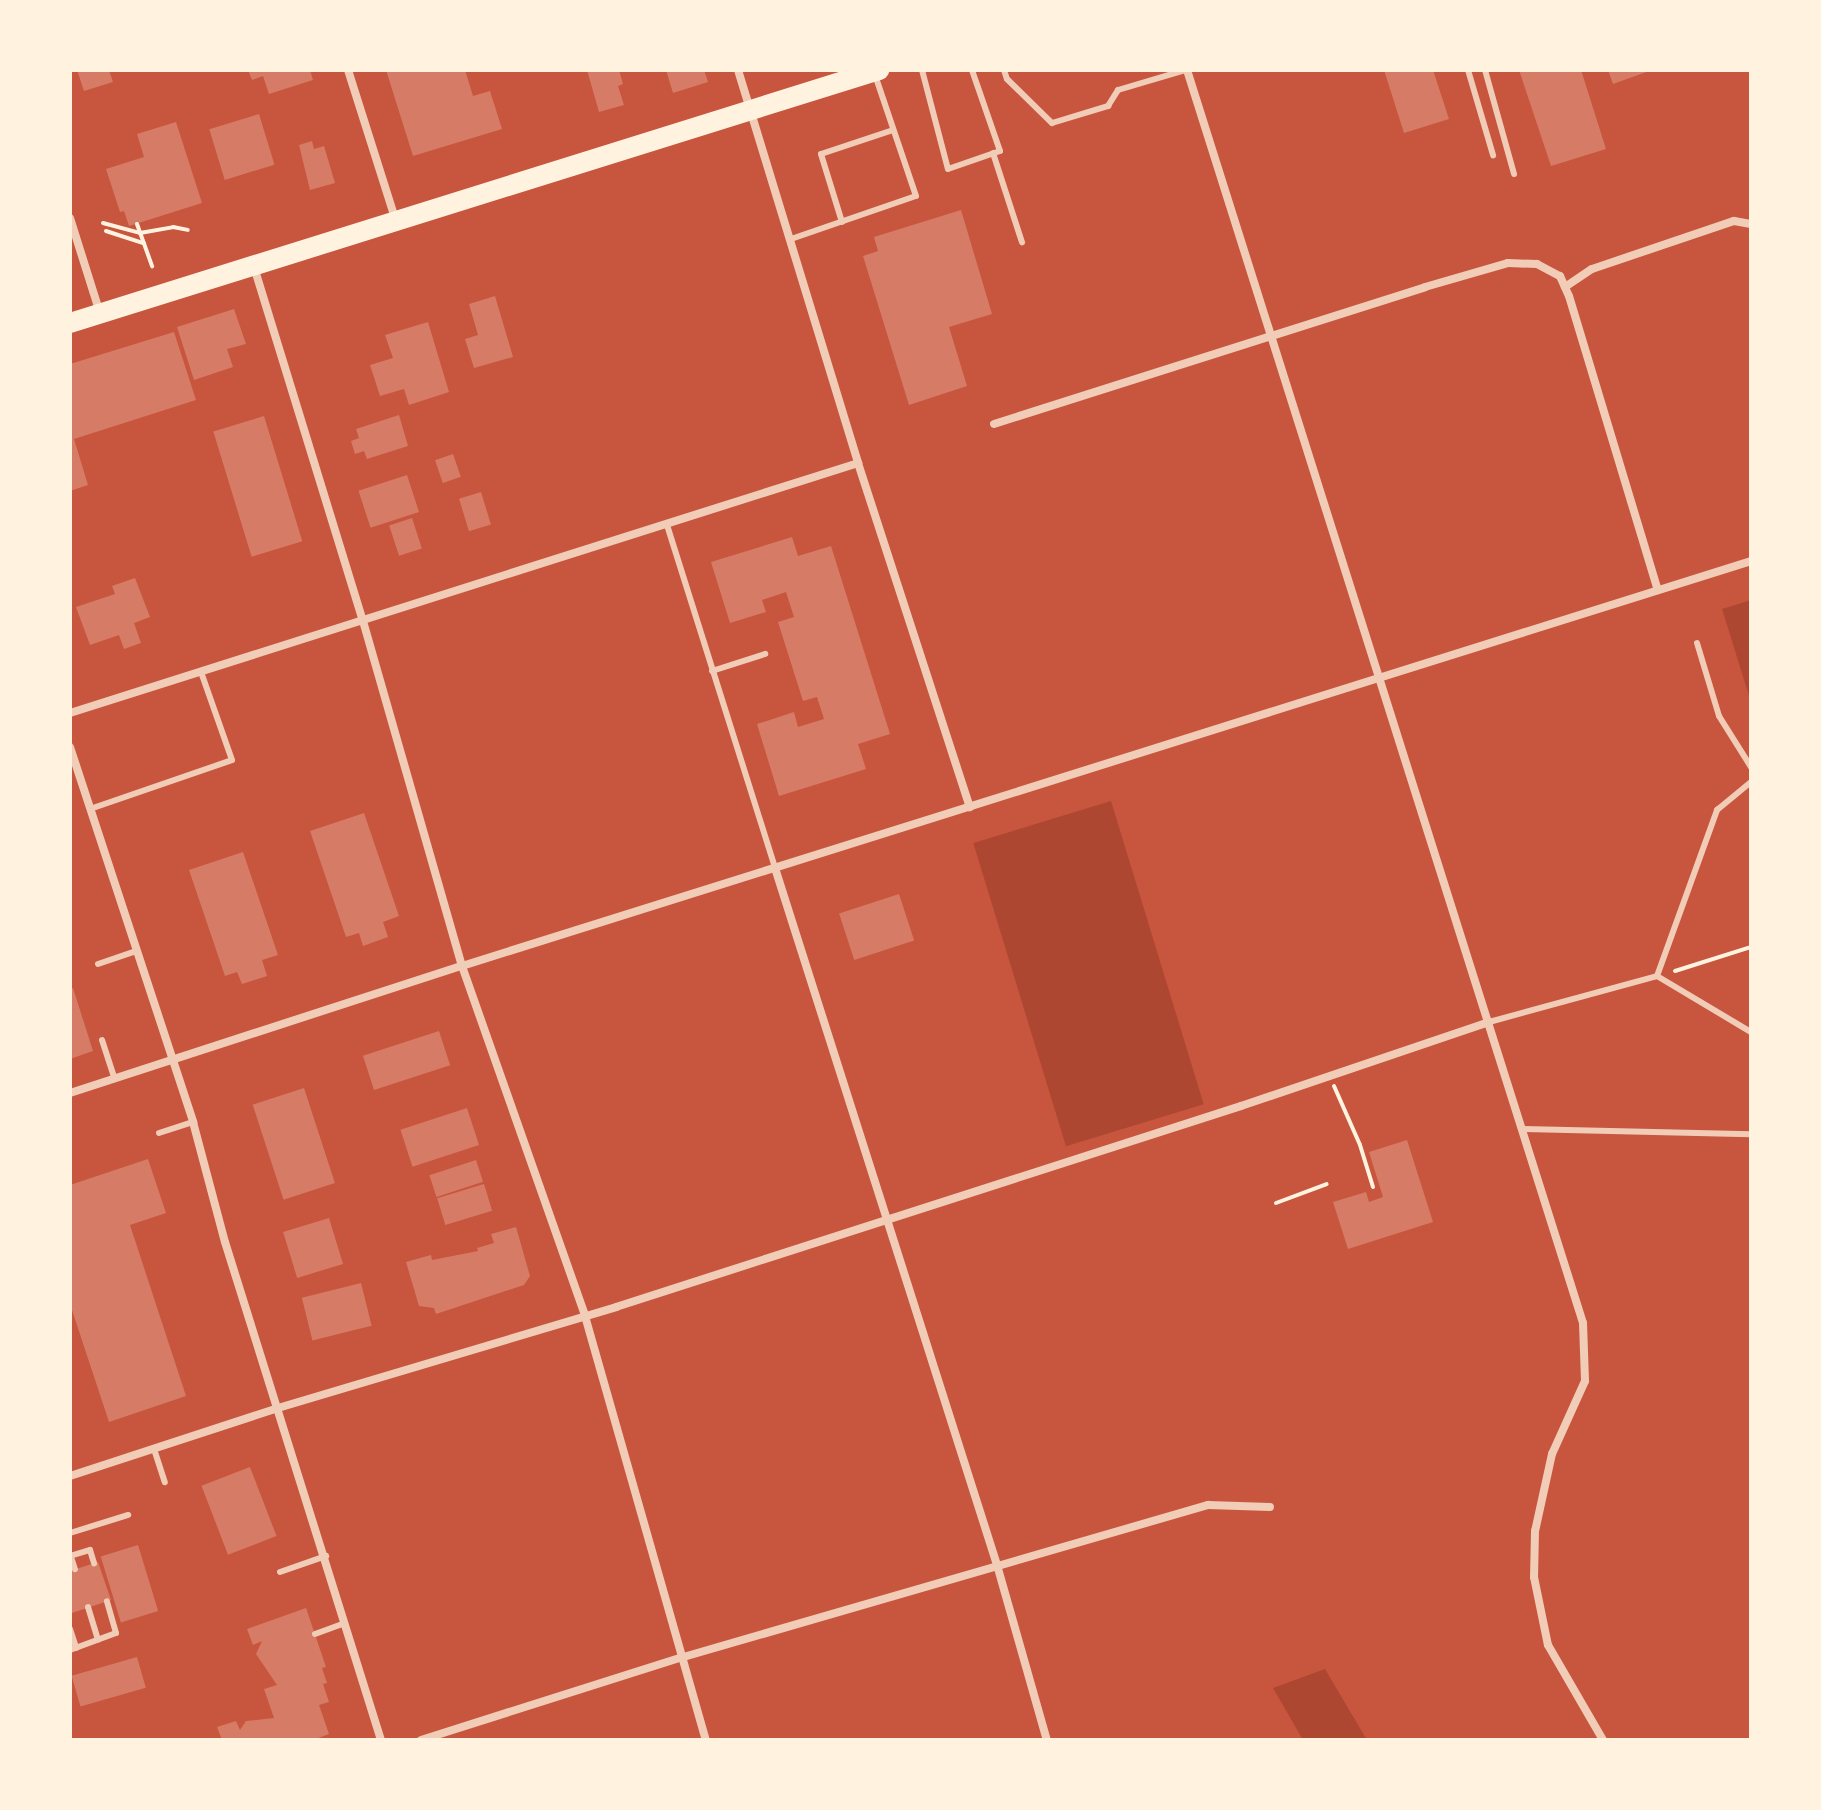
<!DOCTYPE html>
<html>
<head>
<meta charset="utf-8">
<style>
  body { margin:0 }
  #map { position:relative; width:1821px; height:1810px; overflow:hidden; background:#c8553d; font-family:Mulish,sans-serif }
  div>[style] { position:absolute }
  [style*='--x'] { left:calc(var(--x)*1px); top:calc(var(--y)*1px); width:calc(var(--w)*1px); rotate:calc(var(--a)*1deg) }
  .green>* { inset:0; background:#ae4732; transform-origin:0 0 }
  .building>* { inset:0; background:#d67c66; transform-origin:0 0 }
  .path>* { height:4px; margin:-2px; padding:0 2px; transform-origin:2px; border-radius:2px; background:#fff3e0 }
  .service>* { height:6px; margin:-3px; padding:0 3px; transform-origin:3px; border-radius:3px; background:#f1ccb7 }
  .minor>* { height:8px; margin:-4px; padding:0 4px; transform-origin:4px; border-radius:4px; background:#f1ccb7 }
  .primary>* { height:20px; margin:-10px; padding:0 10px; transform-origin:10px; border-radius:10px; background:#fff3e0 }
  span { translate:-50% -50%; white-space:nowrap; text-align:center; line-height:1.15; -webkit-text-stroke:6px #fff3e0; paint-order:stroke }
  .frame { position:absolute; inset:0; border:72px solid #fff3e0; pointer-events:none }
</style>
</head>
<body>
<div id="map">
  <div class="green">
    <i style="clip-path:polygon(1751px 600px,1751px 702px,1722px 609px)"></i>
    <i style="left:1111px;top:801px;width:317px;height:144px;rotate:73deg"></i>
    <i style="clip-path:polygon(1325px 1669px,1367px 1740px,1303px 1740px,1273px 1688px)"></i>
  </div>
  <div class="building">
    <i style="clip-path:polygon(77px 70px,109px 70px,113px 82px,84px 91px)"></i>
    <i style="clip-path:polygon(248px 70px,310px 70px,313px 80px,269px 94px,263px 76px,252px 80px)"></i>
    <i style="clip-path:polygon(386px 70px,465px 70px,473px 96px,490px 91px,502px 129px,413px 156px)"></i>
    <i style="clip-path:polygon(587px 70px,619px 70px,623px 84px,618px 86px,624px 105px,599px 112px)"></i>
    <i style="clip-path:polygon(666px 70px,704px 70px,708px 82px,673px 93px)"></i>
    <i style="clip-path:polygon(1384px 70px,1433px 70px,1449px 119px,1404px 133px)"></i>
    <i style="clip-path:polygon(1519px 70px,1581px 70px,1606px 149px,1551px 166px)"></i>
    <i style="clip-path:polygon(1608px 70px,1652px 70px,1613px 84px)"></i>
    <i style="left:259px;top:114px;width:53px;height:52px;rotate:73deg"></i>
    <i style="clip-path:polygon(176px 122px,202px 203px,129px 226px,124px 211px,120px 212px,106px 169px,144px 157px,137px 134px)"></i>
    <i style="clip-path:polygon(312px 141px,314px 149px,324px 146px,335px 183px,310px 190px,299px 145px)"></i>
    <i style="clip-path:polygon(961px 210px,992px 314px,949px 327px,967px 386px,909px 405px,863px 256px,878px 251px,874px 237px)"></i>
    <i style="clip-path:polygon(495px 296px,513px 357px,474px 368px,465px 339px,478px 335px,469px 304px)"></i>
    <i style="clip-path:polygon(234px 309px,246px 344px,227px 349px,233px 367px,194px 380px,177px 327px)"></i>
    <i style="clip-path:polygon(428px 322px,449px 392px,409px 405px,404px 389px,380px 396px,370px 365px,393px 358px,385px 335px)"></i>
    <i style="clip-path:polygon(174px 332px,196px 400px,74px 439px,88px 485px,70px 491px,70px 364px)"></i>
    <i style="clip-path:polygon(399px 415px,408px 446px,367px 459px,364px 451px,355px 454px,351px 441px,359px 438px,356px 429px)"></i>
    <i style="left:264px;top:416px;width:131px;height:53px;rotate:73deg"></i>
    <i style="left:453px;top:454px;width:24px;height:19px;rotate:71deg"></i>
    <i style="left:407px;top:475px;width:39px;height:51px;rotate:72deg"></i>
    <i style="left:481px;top:492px;width:34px;height:23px;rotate:73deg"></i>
    <i style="left:412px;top:518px;width:32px;height:24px;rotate:72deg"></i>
    <i style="clip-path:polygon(792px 537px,798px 556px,831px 546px,890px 734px,858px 744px,866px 769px,779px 796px,757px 724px,794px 712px,798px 727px,824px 719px,817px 697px,803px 701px,778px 622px,794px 617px,786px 592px,762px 600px,766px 612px,730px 623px,711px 562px)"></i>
    <i style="clip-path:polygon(135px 578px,150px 617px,134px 623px,141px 643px,124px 649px,119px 635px,90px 645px,76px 607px,115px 594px,112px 586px)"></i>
    <i style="clip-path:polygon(364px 813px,399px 916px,383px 922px,388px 937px,363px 946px,359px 933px,346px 937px,310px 831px)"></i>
    <i style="clip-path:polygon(243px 852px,278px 955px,262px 960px,267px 976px,242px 984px,237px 972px,225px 976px,189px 870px)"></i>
    <i style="left:899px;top:894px;width:49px;height:63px;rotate:72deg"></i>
    <i style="clip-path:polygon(73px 988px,93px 1051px,70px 1059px,70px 989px)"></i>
    <i style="left:439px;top:1031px;width:36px;height:80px;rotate:72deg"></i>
    <i style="left:304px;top:1088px;width:100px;height:54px;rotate:72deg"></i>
    <i style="left:467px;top:1108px;width:39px;height:70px;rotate:72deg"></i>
    <i style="clip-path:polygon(1407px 1140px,1433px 1222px,1348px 1249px,1333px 1202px,1366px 1192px,1369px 1202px,1383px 1197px,1369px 1152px)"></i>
    <i style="clip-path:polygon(148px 1159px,166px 1213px,130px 1225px,186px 1396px,109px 1422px,70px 1304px,70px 1185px)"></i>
    <i style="left:476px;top:1160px;width:23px;height:49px;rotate:72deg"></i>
    <i style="left:484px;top:1184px;width:28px;height:49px;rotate:73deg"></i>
    <i style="left:329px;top:1218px;width:48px;height:48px;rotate:73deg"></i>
    <i style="clip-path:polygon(516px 1227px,530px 1276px,524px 1285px,436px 1314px,434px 1308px,419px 1306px,406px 1262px,431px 1255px,432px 1260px,478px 1251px,477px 1248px,494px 1243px,491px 1234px)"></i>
    <i style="left:361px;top:1283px;width:44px;height:61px;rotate:76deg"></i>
    <i style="left:250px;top:1467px;width:74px;height:52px;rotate:69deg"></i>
    <i style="left:138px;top:1545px;width:69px;height:39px;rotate:73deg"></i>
    <i style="clip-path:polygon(98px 1562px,111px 1600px,72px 1613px,70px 1571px)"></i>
    <i style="clip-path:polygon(306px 1608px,326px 1667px,322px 1668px,327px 1683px,323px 1684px,329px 1702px,319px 1705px,329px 1734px,313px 1740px,222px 1740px,217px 1727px,236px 1721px,240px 1730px,246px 1721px,274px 1718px,264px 1689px,277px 1685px,256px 1654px,262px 1641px,253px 1645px,247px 1629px)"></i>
    <i style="left:137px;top:1657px;width:32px;height:68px;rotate:74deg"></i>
  </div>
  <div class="path">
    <i style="--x:103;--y:223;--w:38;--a:15"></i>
    <i style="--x:140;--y:233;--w:34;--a:-10"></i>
    <i style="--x:173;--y:227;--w:15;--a:11"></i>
    <i style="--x:137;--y:224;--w:45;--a:70.3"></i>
    <i style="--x:106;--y:231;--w:40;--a:18"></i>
    <i style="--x:1675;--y:971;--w:80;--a:-17.5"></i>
    <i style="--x:1334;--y:1086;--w:64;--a:66.2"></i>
    <i style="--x:1360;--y:1145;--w:44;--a:72.8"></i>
    <i style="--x:1276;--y:1203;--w:54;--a:-20.4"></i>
  </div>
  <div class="service">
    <i style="--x:922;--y:70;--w:102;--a:75.3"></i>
    <i style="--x:948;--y:169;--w:55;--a:-19.1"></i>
    <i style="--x:1000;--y:151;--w:86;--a:-109.1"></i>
    <i style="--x:1004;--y:70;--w:9;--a:72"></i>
    <i style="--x:1007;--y:79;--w:63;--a:44.4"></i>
    <i style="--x:1052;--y:123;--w:59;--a:-16.9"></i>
    <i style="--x:1108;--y:106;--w:19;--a:-58"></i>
    <i style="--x:1118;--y:90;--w:70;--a:-16.6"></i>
    <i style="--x:1468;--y:70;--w:89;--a:73.6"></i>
    <i style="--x:1485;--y:70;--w:108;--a:74.4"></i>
    <i style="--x:993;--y:153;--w:94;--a:72"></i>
    <i style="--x:842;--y:222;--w:71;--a:-107.2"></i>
    <i style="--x:821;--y:154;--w:76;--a:-18.4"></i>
    <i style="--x:791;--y:239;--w:132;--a:-19"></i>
    <i style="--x:916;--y:196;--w:128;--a:-108.7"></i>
    <i style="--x:667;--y:525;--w:360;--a:72.5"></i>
    <i style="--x:1697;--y:643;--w:76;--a:73.2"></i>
    <i style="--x:1719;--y:716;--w:60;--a:57.9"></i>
    <i style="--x:712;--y:671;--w:56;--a:-17.8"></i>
    <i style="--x:90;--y:809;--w:150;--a:-19"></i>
    <i style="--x:232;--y:760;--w:93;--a:-109.4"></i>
    <i style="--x:98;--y:964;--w:40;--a:-18.9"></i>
    <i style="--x:1657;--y:976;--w:177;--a:-70.1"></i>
    <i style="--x:1717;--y:810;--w:44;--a:-39.5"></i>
    <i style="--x:1489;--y:1022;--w:174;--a:-15.3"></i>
    <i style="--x:1657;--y:976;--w:109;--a:30.8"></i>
    <i style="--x:102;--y:1040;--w:40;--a:72"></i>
    <i style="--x:1522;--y:1129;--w:229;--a:1.3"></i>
    <i style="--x:159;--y:1133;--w:36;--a:-18"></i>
    <i style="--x:154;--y:1449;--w:35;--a:72"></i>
    <i style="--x:70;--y:1533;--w:61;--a:-17.2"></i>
    <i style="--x:70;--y:1554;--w:16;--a:72"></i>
    <i style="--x:70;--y:1556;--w:21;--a:-17"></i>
    <i style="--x:90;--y:1550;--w:14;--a:73"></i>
    <i style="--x:280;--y:1572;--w:49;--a:-19.2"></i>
    <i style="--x:88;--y:1607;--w:34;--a:73"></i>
    <i style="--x:70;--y:1629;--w:20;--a:72"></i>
    <i style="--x:315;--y:1634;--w:32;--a:-20"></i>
    <i style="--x:70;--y:1650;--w:49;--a:-20.3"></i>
    <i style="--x:116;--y:1633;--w:33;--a:-106"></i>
  </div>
  <div class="minor">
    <i style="--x:348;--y:70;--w:158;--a:72.4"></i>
    <i style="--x:738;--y:70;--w:411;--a:73"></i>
    <i style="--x:858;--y:463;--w:362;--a:72"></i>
    <i style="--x:1187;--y:70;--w:1314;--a:72.46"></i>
    <i style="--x:1583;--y:1323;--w:58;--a:88"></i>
    <i style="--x:1585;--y:1381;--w:80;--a:114.3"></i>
    <i style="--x:1552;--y:1454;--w:79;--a:102.4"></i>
    <i style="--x:1535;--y:1531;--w:46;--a:91.2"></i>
    <i style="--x:1534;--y:1577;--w:69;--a:78.4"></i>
    <i style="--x:1548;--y:1645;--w:110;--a:59.9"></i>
    <i style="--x:70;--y:218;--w:100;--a:72.5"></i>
    <i style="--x:254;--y:267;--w:370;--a:72.9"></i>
    <i style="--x:363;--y:621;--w:359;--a:74"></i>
    <i style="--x:462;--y:966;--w:371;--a:70.6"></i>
    <i style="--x:585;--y:1316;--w:441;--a:74.1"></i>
    <i style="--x:1565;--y:287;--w:32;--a:-34"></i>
    <i style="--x:1592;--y:269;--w:150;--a:-18.7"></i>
    <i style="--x:1734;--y:221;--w:17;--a:10"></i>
    <i style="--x:994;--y:424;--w:452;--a:-17.6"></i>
    <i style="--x:1425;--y:287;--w:86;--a:-16.1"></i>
    <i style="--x:1508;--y:263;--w:29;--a:2"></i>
    <i style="--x:1537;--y:264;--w:26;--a:28"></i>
    <i style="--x:1560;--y:276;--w:22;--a:66"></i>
    <i style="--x:1569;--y:296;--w:307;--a:73.2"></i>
    <i style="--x:70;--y:713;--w:827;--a:-17.6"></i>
    <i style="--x:70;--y:747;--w:395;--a:71.8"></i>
    <i style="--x:193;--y:1122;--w:124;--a:75.1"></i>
    <i style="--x:225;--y:1242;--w:522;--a:72.61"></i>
    <i style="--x:775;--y:868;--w:732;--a:72.33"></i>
    <i style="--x:997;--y:1565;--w:182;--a:74.1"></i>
    <i style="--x:70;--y:1093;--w:412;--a:-18"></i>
    <i style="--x:462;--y:966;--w:1351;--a:-17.44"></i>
    <i style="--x:70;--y:1476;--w:219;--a:-18.1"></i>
    <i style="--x:278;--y:1408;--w:353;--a:-16.6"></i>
    <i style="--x:616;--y:1307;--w:657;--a:-17.83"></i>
    <i style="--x:1241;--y:1106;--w:262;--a:-18.7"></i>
    <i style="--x:421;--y:1740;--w:272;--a:-17.6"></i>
    <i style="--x:680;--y:1658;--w:550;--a:-16.16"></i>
    <i style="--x:1208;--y:1505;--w:62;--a:1.8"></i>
  </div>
  <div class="primary">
    <i style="--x:70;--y:323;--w:848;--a:-17.37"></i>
  </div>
  <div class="frame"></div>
</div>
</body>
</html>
